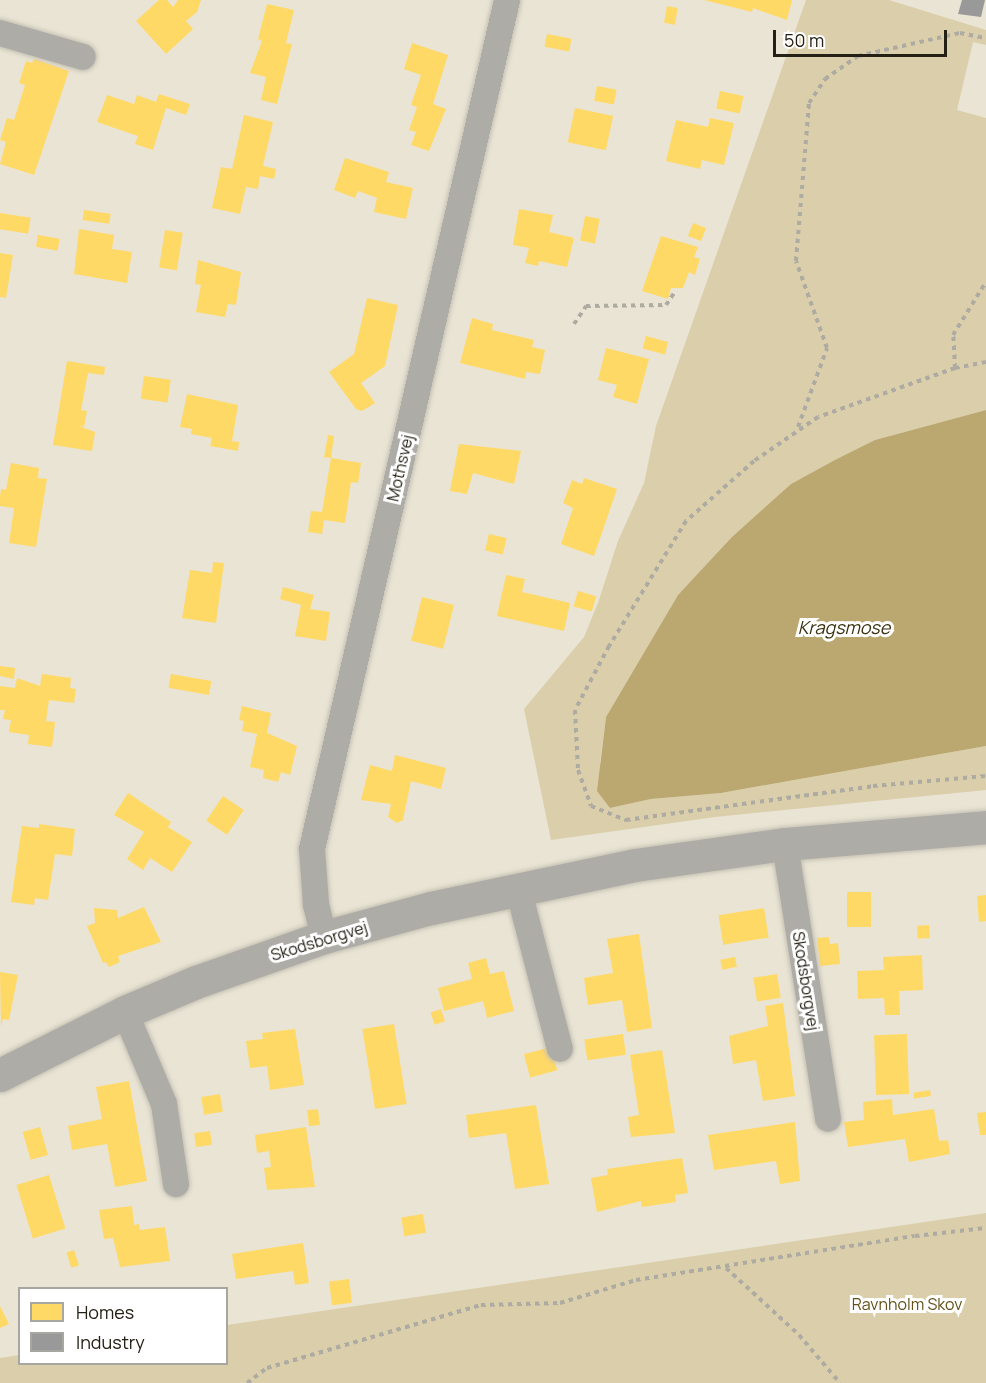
<!DOCTYPE html>
<html>
<head>
<meta charset="utf-8">
<style>
  body { margin:0 }
  #map { position:relative; width:986px; height:1383px; overflow:hidden; background:#e9e4d4; font-family:Manrope,sans-serif }
  div>[style] { position:absolute }
  [style*='--x'] { left:calc(var(--x)*1px); top:calc(var(--y)*1px); width:calc(var(--w)*1px); rotate:calc(var(--a)*1deg) }
  .green>* { inset:0; background:#dbceaa }
  .water>* { inset:0; background:#bba870 }
  .homes>* { inset:0; background:#ffd966; transform-origin:0 0 }
  .industry>* { inset:0; background:#999 }
  .path>* { height:4px; margin-top:-2px; transform-origin:0; background:repeating-linear-gradient(90deg,#adaba2 0 4.5px,transparent 0 9px) }
  .roads { filter:drop-shadow(0 0 2px #c4c0b3) drop-shadow(0 0 2px #c4c0b3) }
  .minor>* { height:26px; margin:-13px; padding:0 13px; transform-origin:13px; border-radius:13px; background:#aeaca6 }
  .tertiary>* { height:33px; margin:-16.5px; padding:0 16.5px; transform-origin:16.5px; border-radius:16.5px; background:#aeaca6 }
  span { translate:-50% -50%; white-space:nowrap; text-align:center; line-height:1.15; -webkit-text-stroke:6px #fff; paint-order:stroke }
  .street-label { font-size:16px; color:#242015 }
  .park-label { font-size:16px; color:#64511a }
  .water-label { font-size:18px; color:#3c3110; font-style:italic }
  .legend { position:absolute; left:18px; top:1287px; width:210px; height:78px; box-sizing:border-box; background:#fff; border:2px solid #a7a6a1; margin:0; padding:8px 10px; list-style:none; font-size:18px; color:#242015 }
  .legend li { display:flex; align-items:center; gap:12px; height:30px }
  .legend b { width:30px; border:2px solid #a7a6a1 }
  .scale { position:absolute; left:773px; top:30px; width:174px; height:27px; box-sizing:border-box; border:3px solid #242015; border-top:0; padding-left:8px; font-size:18px; line-height:21px; white-space:nowrap; color:#242015; -webkit-text-stroke:4px #fff; paint-order:stroke }
</style>
</head>
<body>
<div id="map">
  <div class="green">
    <i style="clip-path:polygon(806px 0,889px 0,986px 30px,986px 45px,973px 42px,957px 110px,986px 118px,986px 410px,875px 440px,791px 484px,678px 595px,606px 717px,600px 762px,610px 808px,651px 799px,721px 793px,986px 746px,986px 790px,715px 817px,551px 840px,524px 709px,584px 637px,598px 603px,618px 541px,644px 483px,656px 426px)"></i>
    <i style="clip-path:polygon(986px 1213px,986px 1383px,0 1383px,0 1358px,19px 1355px,20px 1364px,226px 1364px,227px 1325px)"></i>
  </div>
  <div class="water">
    <i style="clip-path:polygon(986px 410px,986px 746px,721px 793px,651px 799px,610px 808px,597px 791px,606px 717px,678px 595px,732px 537px,791px 484px,835px 460px,875px 440px)"></i>
  </div>
  <div class="homes">
    <i style="clip-path:polygon(159px 0,167px 0,173px 7px,178px 0,201px 0,197px 12px,186px 21px,193px 29px,166px 54px,136px 21px)"></i>
    <i style="clip-path:polygon(704px 0,792px 0,787px 20px,753px 8px,752px 12px)"></i>
    <i style="clip-path:polygon(267px 4px,294px 10px,286px 43px,292px 44px,277px 104px,261px 100px,266px 77px,250px 73px,262px 41px,258px 39px)"></i>
    <i style="left:667px;top:6px;width:11px;height:17px;rotate:10deg"></i>
    <i style="left:547px;top:34px;width:25px;height:13px;rotate:11deg"></i>
    <i style="clip-path:polygon(412px 43px,448px 55px,433px 104px,446px 109px,429px 151px,411px 145px,416px 132px,409px 130px,417px 107px,411px 105px,421px 75px,404px 69px)"></i>
    <i style="clip-path:polygon(34px 59px,69px 71px,34px 175px,0 164px,6px 142px,0 140px,7px 118px,14px 120px,25px 85px,19px 83px,26px 61px,32px 63px)"></i>
    <i style="left:597px;top:86px;width:20px;height:15px;rotate:11deg"></i>
    <i style="left:720px;top:91px;width:24px;height:18px;rotate:12deg"></i>
    <i style="clip-path:polygon(159px 94px,190px 104px,186px 115px,166px 108px,153px 150px,135px 144px,138px 136px,97px 122px,107px 95px,134px 104px,137px 95px,156px 102px)"></i>
    <i style="left:575px;top:108px;width:39px;height:35px;rotate:12deg"></i>
    <i style="clip-path:polygon(244px 115px,273px 122px,263px 166px,276px 169px,274px 179px,260px 176px,258px 189px,246px 187px,240px 214px,212px 208px,221px 167px,232px 169px)"></i>
    <i style="clip-path:polygon(710px 118px,734px 123px,724px 165px,702px 160px,700px 169px,666px 161px,676px 120px,708px 127px)"></i>
    <i style="clip-path:polygon(345px 158px,389px 172px,386px 182px,413px 188px,406px 219px,374px 212px,377px 198px,358px 191px,355px 198px,334px 190px)"></i>
    <i style="clip-path:polygon(519px 209px,553px 215px,549px 232px,574px 238px,567px 267px,539px 261px,538px 266px,525px 263px,529px 248px,513px 245px)"></i>
    <i style="left:84px;top:210px;width:27px;height:10px;rotate:8deg"></i>
    <i style="left:0;top:213px;width:31px;height:16px;rotate:9deg"></i>
    <i style="left:585px;top:216px;width:15px;height:25px;rotate:11deg"></i>
    <i style="left:693px;top:223px;width:14px;height:14px;rotate:21deg"></i>
    <i style="clip-path:polygon(79px 229px,114px 235px,112px 249px,132px 252px,127px 283px,74px 274px)"></i>
    <i style="left:165px;top:230px;width:18px;height:38px;rotate:9deg"></i>
    <i style="left:38px;top:235px;width:22px;height:12px;rotate:10deg"></i>
    <i style="clip-path:polygon(661px 236px,698px 247px,694px 257px,700px 259px,695px 275px,689px 272px,683px 288px,671px 288px,668px 299px,642px 291px)"></i>
    <i style="clip-path:polygon(0 253px,13px 255px,6px 298px,0 297px)"></i>
    <i style="clip-path:polygon(198px 260px,241px 272px,236px 305px,228px 304px,225px 317px,196px 312px,201px 285px,195px 284px)"></i>
    <i style="clip-path:polygon(367px 298px,398px 305px,385px 366px,361px 383px,375px 403px,362px 411px,356px 409px,329px 372px,354px 354px)"></i>
    <i style="clip-path:polygon(472px 318px,493px 324px,492px 330px,534px 340px,532px 347px,545px 350px,540px 374px,526px 372px,525px 379px,460px 363px)"></i>
    <i style="left:646px;top:336px;width:23px;height:13px;rotate:15deg"></i>
    <i style="clip-path:polygon(606px 348px,649px 359px,637px 404px,613px 397px,617px 385px,598px 380px)"></i>
    <i style="clip-path:polygon(67px 361px,105px 367px,104px 375px,88px 373px,81px 410px,87px 411px,84px 427px,79px 426px,95px 432px,92px 451px,53px 445px)"></i>
    <i style="left:144px;top:376px;width:27px;height:23px;rotate:8deg"></i>
    <i style="clip-path:polygon(187px 394px,238px 405px,232px 441px,239px 442px,238px 451px,210px 446px,212px 438px,191px 434px,192px 429px,180px 427px)"></i>
    <i style="clip-path:polygon(328px 435px,334px 436px,331px 458px,324px 457px)"></i>
    <i style="clip-path:polygon(459px 444px,521px 451px,514px 484px,473px 473px,467px 494px,450px 491px)"></i>
    <i style="clip-path:polygon(331px 458px,361px 463px,358px 483px,351px 482px,345px 523px,324px 520px,322px 534px,308px 532px,311px 511px,322px 512px)"></i>
    <i style="clip-path:polygon(11px 463px,39px 468px,38px 478px,47px 479px,36px 547px,9px 543px,14px 508px,0 506px,0 497px,1px 489px,6px 490px)"></i>
    <i style="clip-path:polygon(584px 478px,617px 489px,594px 556px,561px 544px,573px 508px,563px 503px,572px 480px,582px 484px)"></i>
    <i style="left:489px;top:534px;width:18px;height:17px;rotate:13deg"></i>
    <i style="clip-path:polygon(213px 562px,224px 563px,216px 623px,182px 618px,190px 570px,212px 573px)"></i>
    <i style="clip-path:polygon(506px 575px,525px 579px,522px 592px,570px 603px,564px 631px,497px 616px)"></i>
    <i style="clip-path:polygon(283px 587px,314px 595px,310px 609px,330px 612px,326px 641px,295px 636px,301px 605px,280px 599px)"></i>
    <i style="left:578px;top:591px;width:19px;height:16px;rotate:16deg"></i>
    <i style="left:422px;top:597px;width:33px;height:45px;rotate:14deg"></i>
    <i style="clip-path:polygon(0 666px,15px 668px,14px 679px,0 676px)"></i>
    <i style="clip-path:polygon(42px 674px,71px 678px,70px 688px,76px 689px,74px 703px,49px 700px,46px 721px,55px 722px,52px 747px,28px 744px,29px 735px,9px 732px,11px 720px,3px 719px,5px 710px,0 710px,0 686px,15px 688px,17px 678px,40px 686px)"></i>
    <i style="left:171px;top:674px;width:41px;height:14px;rotate:10deg"></i>
    <i style="clip-path:polygon(242px 706px,271px 713px,267px 733px,297px 746px,290px 775px,281px 772px,278px 782px,263px 778px,264px 770px,250px 767px,257px 734px,242px 731px,244px 721px,239px 720px)"></i>
    <i style="clip-path:polygon(395px 755px,446px 768px,441px 789px,411px 781px,403px 820px,397px 823px,388px 817px,391px 804px,361px 800px,370px 765px,392px 771px)"></i>
    <i style="clip-path:polygon(128px 793px,171px 822px,168px 827px,192px 842px,172px 872px,150px 858px,143px 870px,127px 859px,144px 832px,114px 815px)"></i>
    <i style="left:223px;top:796px;width:25px;height:30px;rotate:34deg"></i>
    <i style="clip-path:polygon(39px 824px,75px 829px,72px 856px,55px 854px,48px 900px,35px 898px,34px 905px,11px 902px,22px 826px,39px 828px)"></i>
    <i style="left:847px;top:892px;width:24px;height:35px"></i>
    <i style="clip-path:polygon(986px 895px,986px 921px,979px 922px,977px 896px)"></i>
    <i style="clip-path:polygon(144px 907px,161px 942px,118px 956px,120px 962px,109px 967px,106px 962px,103px 963px,87px 926px,95px 923px,94px 908px,117px 910px,118px 918px)"></i>
    <i style="left:764px;top:908px;width:30px;height:46px;rotate:81deg"></i>
    <i style="left:929px;top:925px;width:13px;height:12px;rotate:86deg"></i>
    <i style="clip-path:polygon(639px 934px,652px 1028px,627px 1032px,622px 1000px,588px 1005px,584px 978px,613px 973px,607px 939px)"></i>
    <i style="clip-path:polygon(829px 937px,830px 944px,838px 943px,840px 964px,820px 966px,817px 938px)"></i>
    <i style="clip-path:polygon(922px 955px,923px 990px,899px 991px,900px 1015px,885px 1015px,884px 998px,858px 999px,857px 971px,884px 970px,883px 957px)"></i>
    <i style="left:735px;top:957px;width:10px;height:15px;rotate:79deg"></i>
    <i style="clip-path:polygon(486px 958px,490px 974px,504px 971px,514px 1011px,487px 1018px,483px 1001px,444px 1011px,438px 988px,472px 979px,468px 963px)"></i>
    <i style="clip-path:polygon(0 972px,18px 975px,9px 1020px,3px 1019px,1px 1027px)"></i>
    <i style="left:777px;top:974px;width:24px;height:24px;rotate:81deg"></i>
    <i style="clip-path:polygon(783px 1003px,795px 1096px,763px 1101px,756px 1060px,733px 1064px,729px 1036px,768px 1026px,765px 1006px)"></i>
    <i style="left:441px;top:1009px;width:13px;height:11px;rotate:72deg"></i>
    <i style="left:394px;top:1024px;width:81px;height:32px;rotate:81deg"></i>
    <i style="clip-path:polygon(295px 1029px,304px 1085px,270px 1090px,267px 1066px,250px 1068px,246px 1041px,263px 1039px,262px 1033px)"></i>
    <i style="left:623px;top:1034px;width:21px;height:39px;rotate:82deg"></i>
    <i style="left:907px;top:1034px;width:60px;height:33px;rotate:88deg"></i>
    <i style="left:551px;top:1047px;width:24px;height:28px;rotate:75deg"></i>
    <i style="clip-path:polygon(662px 1050px,675px 1133px,631px 1137px,628px 1117px,639px 1115px,630px 1055px)"></i>
    <i style="clip-path:polygon(129px 1081px,147px 1181px,115px 1187px,107px 1144px,72px 1150px,68px 1126px,102px 1119px,96px 1087px)"></i>
    <i style="left:930px;top:1090px;width:6px;height:17px;rotate:81deg"></i>
    <i style="left:220px;top:1094px;width:18px;height:19px;rotate:81deg"></i>
    <i style="clip-path:polygon(892px 1099px,893px 1115px,934px 1109px,939px 1141px,948px 1140px,950px 1154px,909px 1162px,905px 1139px,848px 1147px,844px 1122px,864px 1120px,863px 1102px)"></i>
    <i style="clip-path:polygon(536px 1105px,549px 1184px,515px 1189px,506px 1133px,469px 1138px,466px 1115px)"></i>
    <i style="left:318px;top:1109px;width:16px;height:11px;rotate:83deg"></i>
    <i style="clip-path:polygon(986px 1112px,986px 1135px,980px 1135px,977px 1113px)"></i>
    <i style="clip-path:polygon(795px 1122px,800px 1181px,780px 1184px,776px 1161px,714px 1170px,708px 1135px)"></i>
    <i style="left:40px;top:1127px;width:29px;height:18px;rotate:74deg"></i>
    <i style="clip-path:polygon(306px 1127px,315px 1187px,267px 1190px,264px 1168px,271px 1167px,269px 1151px,257px 1153px,255px 1135px)"></i>
    <i style="left:210px;top:1131px;width:14px;height:16px;rotate:82deg"></i>
    <i style="clip-path:polygon(682px 1158px,688px 1193px,675px 1195px,676px 1202px,642px 1207px,641px 1201px,597px 1212px,591px 1178px,608px 1175px,607px 1169px)"></i>
    <i style="left:49px;top:1175px;width:56px;height:34px;rotate:73deg"></i>
    <i style="clip-path:polygon(132px 1206px,134px 1225px,139px 1224px,140px 1230px,165px 1227px,170px 1261px,120px 1267px,113px 1238px,104px 1239px,99px 1210px)"></i>
    <i style="left:423px;top:1214px;width:19px;height:22px;rotate:81deg"></i>
    <i style="clip-path:polygon(303px 1243px,309px 1283px,295px 1285px,293px 1271px,236px 1279px,232px 1254px)"></i>
    <i style="left:74px;top:1250px;width:16px;height:8px;rotate:72deg"></i>
    <i style="left:349px;top:1279px;width:24px;height:20px;rotate:83deg"></i>
    <i style="clip-path:polygon(0 1306px,9px 1324px,0 1328px)"></i>
  </div>
  <div class="industry">
    <i style="clip-path:polygon(962px 0,985px 0,981px 17px,958px 14px)"></i>
  </div>
  <div class="path">
    <i style="--x:574;--y:324;--w:22;--a:-56"></i>
    <i style="--x:586;--y:306;--w:80;--a:-0.7"></i>
    <i style="--x:666;--y:305;--w:14;--a:-56"></i>
    <i style="--x:986;--y:362;--w:32;--a:169"></i>
    <i style="--x:955;--y:368;--w:145;--a:160.3"></i>
    <i style="--x:818;--y:417;--w:78;--a:145.5"></i>
    <i style="--x:754;--y:461;--w:91;--a:138.6"></i>
    <i style="--x:686;--y:521;--w:147;--a:121.6"></i>
    <i style="--x:609;--y:646;--w:72;--a:118"></i>
    <i style="--x:575;--y:710;--w:60;--a:87.1"></i>
    <i style="--x:578;--y:770;--w:38;--a:70"></i>
    <i style="--x:591;--y:806;--w:38;--a:22"></i>
    <i style="--x:626;--y:820;--w:249;--a:-7.8"></i>
    <i style="--x:873;--y:786;--w:113;--a:-5.1"></i>
    <i style="--x:955;--y:368;--w:33;--a:-93"></i>
    <i style="--x:953;--y:335;--w:62;--a:-58.1"></i>
    <i style="--x:798;--y:427;--w:84;--a:-69.8"></i>
    <i style="--x:827;--y:348;--w:92;--a:-109.6"></i>
    <i style="--x:796;--y:261;--w:159;--a:-85.3"></i>
    <i style="--x:809;--y:103;--w:29;--a:-56"></i>
    <i style="--x:825;--y:79;--w:40;--a:-34.9"></i>
    <i style="--x:858;--y:56;--w:105;--a:-12.7"></i>
    <i style="--x:960;--y:33;--w:26;--a:11"></i>
    <i style="--x:726;--y:1268;--w:99;--a:42.5"></i>
    <i style="--x:799;--y:1335;--w:63;--a:49.5"></i>
    <i style="--x:247;--y:1383;--w:25;--a:-37"></i>
    <i style="--x:267;--y:1368;--w:223;--a:-16.4"></i>
    <i style="--x:481;--y:1305;--w:79;--a:-1.5"></i>
    <i style="--x:560;--y:1303;--w:79;--a:-16.8"></i>
    <i style="--x:636;--y:1280;--w:282;--a:-9"></i>
    <i style="--x:915;--y:1236;--w:71;--a:-6.4"></i>
  </div>
  <div class="roads">
    <div class="minor">
      <i style="--x:0;--y:33;--w:86;--a:16.1"></i>
      <i style="--x:785;--y:844;--w:278;--a:81.1"></i>
      <i style="--x:518;--y:888;--w:166;--a:75.4"></i>
      <i style="--x:324;--y:937;--w:34;--a:-104"></i>
      <i style="--x:316;--y:904;--w:55;--a:-94.2"></i>
      <i style="--x:312;--y:849;--w:871;--a:-77.06"></i>
      <i style="--x:125;--y:1012;--w:100;--a:67"></i>
      <i style="--x:164;--y:1104;--w:81;--a:81.5"></i>
    </div>
    <div class="tertiary">
      <i style="--x:0;--y:1075;--w:140;--a:-26.7"></i>
      <i style="--x:125;--y:1012;--w:77;--a:-22.9"></i>
      <i style="--x:196;--y:982;--w:136;--a:-19.4"></i>
      <i style="--x:324;--y:937;--w:111;--a:-15.2"></i>
      <i style="--x:431;--y:908;--w:208;--a:-11.9"></i>
      <i style="--x:635;--y:865;--w:151;--a:-8"></i>
      <i style="--x:785;--y:844;--w:202;--a:-4.8"></i>
    </div>
  </div>
  <div class="street-label">
    <span style="left:400px;top:468px;rotate:-77deg">Mothsvej</span>
    <span style="left:319px;top:941px;rotate:-17deg">Skodsborgvej</span>
    <span style="left:806px;top:981px;rotate:81deg">Skodsborgvej</span>
  </div>
  <div class="park-label">
    <span style="left:907px;top:1304px">Ravnholm Skov</span>
  </div>
  <div class="water-label">
    <span style="left:844px;top:627px">Kragsmose</span>
  </div>
  <ul class="legend">
  <li><b style="height:16px;background:#ffd966"></b>Homes</li>
  <li><b style="height:16px;background:#999"></b>Industry</li>
  </ul>
  <div class="scale">50 m</div>
</div>
</body>
</html>
